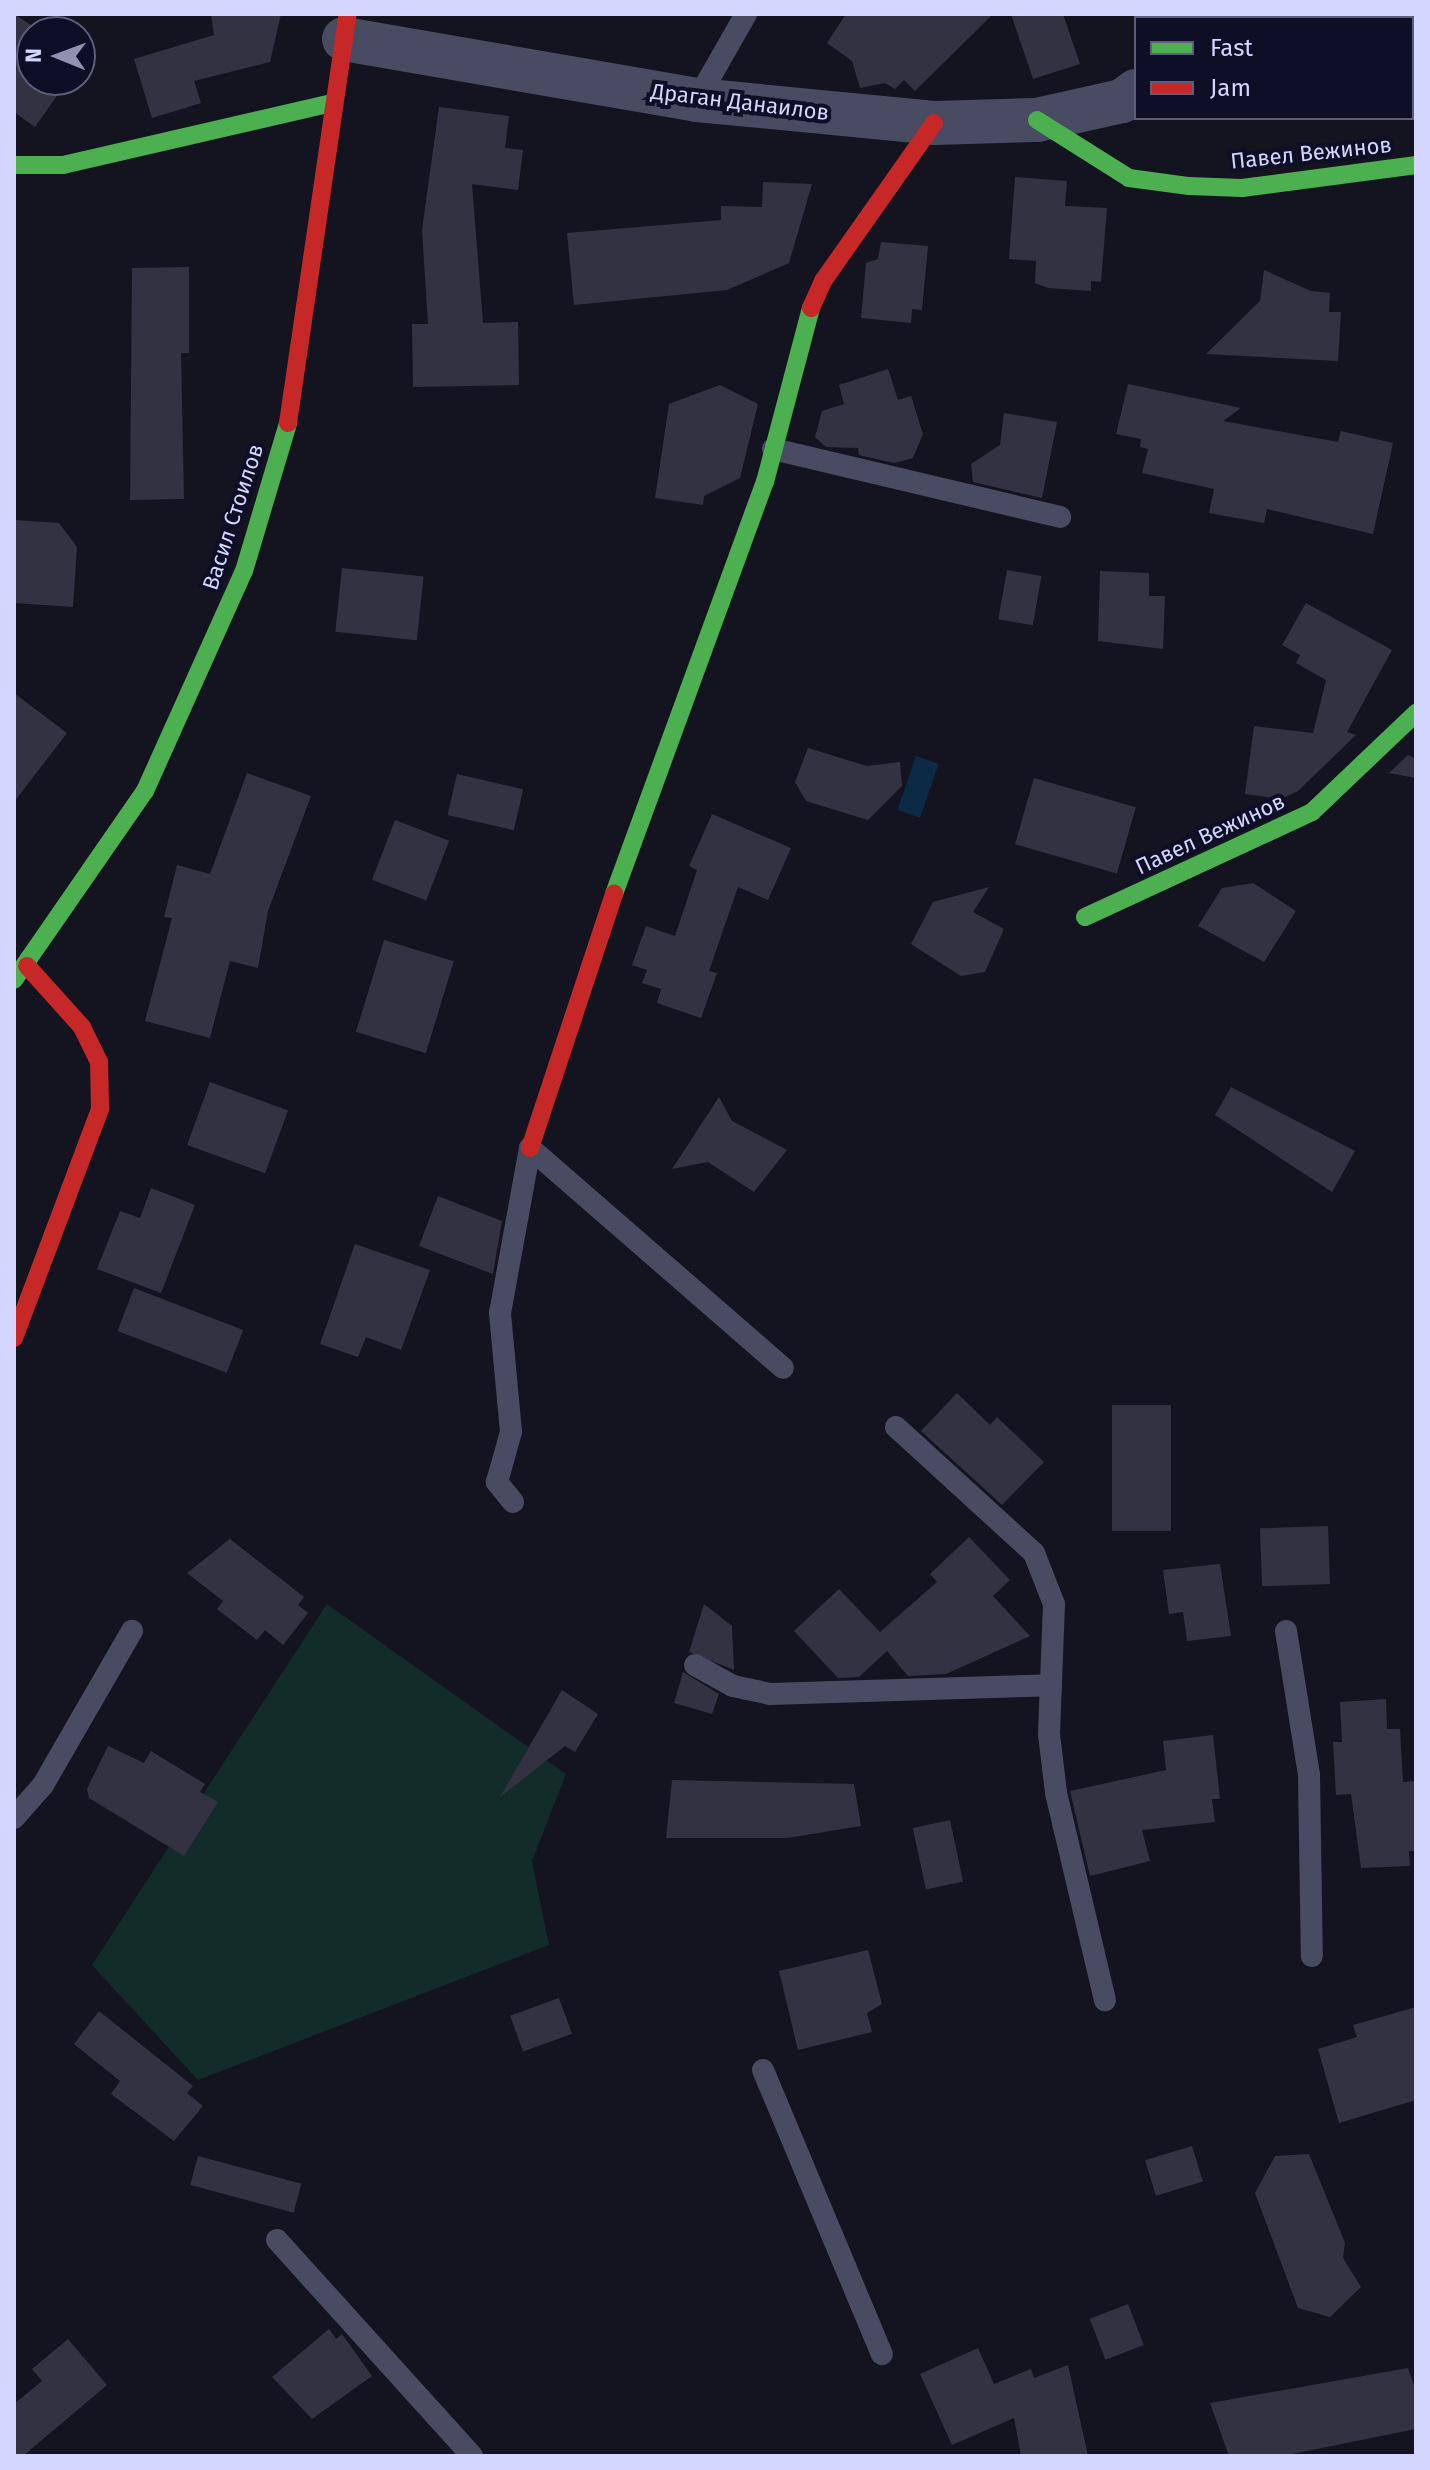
<!DOCTYPE html>
<html>
<head>
<meta charset="utf-8">
<style>
  body { margin:0 }
  #map { position:relative; width:1430px; height:2470px; overflow:hidden; background:#141420; font-family:"Fira Sans",sans-serif }
  div>[style] { position:absolute }
  [style*='--x'] { left:calc(var(--x)*1px); top:calc(var(--y)*1px); width:calc(var(--w)*1px); rotate:calc(var(--a)*1deg) }
  .green>* { inset:0; background:#112c29 }
  .water>* { inset:0; background:#0c2a45; transform-origin:0 0 }
  .building>* { inset:0; background:#323243; transform-origin:0 0 }
  .lane>* { height:22px; margin:-11px; padding:0 11px; transform-origin:11px; border-radius:11px; background:#484b61 }
  .street>* { height:44px; margin:-22px; padding:0 22px; transform-origin:22px; border-radius:22px; background:#484b61 }
  .fast>* { height:18px; margin:-9px; padding:0 9px; transform-origin:9px; border-radius:9px; background:#4caf50 }
  .jam>* { height:18px; margin:-9px; padding:0 9px; transform-origin:9px; border-radius:9px; background:#c62828 }
  span { translate:-50% -50%; white-space:nowrap; text-align:center; line-height:1.15; -webkit-text-stroke:8px #0e0e26; paint-order:stroke }
  .street-label { font-size:22px; color:#d3d6ff }
  .frame { position:absolute; inset:0; border:16px solid #d3d6ff; pointer-events:none }
  .legend { position:absolute; left:1134px; top:16px; width:280px; height:104px; box-sizing:border-box; background:#0e0e26; border:2px solid #5d5e7d; margin:0; padding:10px 14px; list-style:none; font-size:24px; color:#d3d6ff }
  .legend li { display:flex; align-items:center; gap:16px; height:40px }
  .legend b { width:40px; border:2px solid #5d5e7d }
  .north { position:absolute; left:16px; top:16px; width:80px; height:80px; box-sizing:border-box; background:#0e0e26; border:2px solid #5d5e7d; border-radius:50%; rotate:271deg; font-size:22px; font-weight:700; line-height:32px; text-align:center; color:#d3d6ff }
  .north::after { content:''; display:block; margin:auto; width:28px; height:36px; background:#9092b1; clip-path:polygon(50% 0,100% 100%,50% 72%,0 100%) }
</style>
</head>
<body>
<div id="map">
  <div class="green">
    <i style="clip-path:polygon(327px 1604px,566px 1774px,532px 1861px,549px 1945px,198px 2080px,92px 1965px)"></i>
  </div>
  <div class="water">
    <i style="left:916px;top:756px;width:24px;height:57px;rotate:19deg"></i>
  </div>
  <div class="building">
    <i style="clip-path:polygon(14px 14px,42px 32px,32px 32px,32px 80px,68px 80px,35px 127px,14px 112px)"></i>
    <i style="clip-path:polygon(211px 14px,281px 14px,270px 62px,194px 81px,201px 103px,152px 118px,134px 59px,214px 35px)"></i>
    <i style="clip-path:polygon(846px 14px,993px 14px,915px 91px,904px 80px,895px 89px,885px 83px,860px 88px,852px 61px,827px 43px)"></i>
    <i style="clip-path:polygon(1011px 14px,1063px 14px,1080px 64px,1033px 79px)"></i>
    <i style="clip-path:polygon(439px 107px,509px 116px,505px 148px,523px 150px,518px 190px,472px 184px,483px 323px,518px 322px,519px 385px,413px 387px,412px 324px,428px 324px,422px 230px)"></i>
    <i style="clip-path:polygon(1015px 177px,1067px 181px,1065px 206px,1107px 208px,1101px 282px,1091px 281px,1091px 291px,1048px 288px,1035px 283px,1036px 261px,1009px 259px)"></i>
    <i style="clip-path:polygon(763px 182px,812px 184px,789px 263px,727px 290px,574px 305px,567px 233px,721px 220px,721px 206px,762px 207px)"></i>
    <i style="clip-path:polygon(881px 242px,928px 246px,922px 310px,912px 309px,911px 323px,861px 318px,866px 263px,878px 259px)"></i>
    <i style="clip-path:polygon(189px 267px,189px 353px,181px 353px,184px 499px,130px 500px,132px 268px)"></i>
    <i style="clip-path:polygon(1264px 270px,1311px 291px,1330px 293px,1329px 312px,1341px 312px,1338px 361px,1206px 354px,1260px 301px)"></i>
    <i style="clip-path:polygon(888px 369px,898px 400px,911px 396px,923px 434px,913px 458px,894px 463px,859px 455px,858px 448px,826px 447px,815px 437px,822px 411px,844px 404px,839px 385px)"></i>
    <i style="clip-path:polygon(1128px 384px,1241px 408px,1223px 421px,1338px 442px,1341px 431px,1393px 443px,1373px 534px,1267px 509px,1264px 523px,1209px 513px,1214px 489px,1142px 473px,1148px 449px,1140px 447px,1141px 439px,1116px 434px)"></i>
    <i style="clip-path:polygon(720px 385px,758px 404px,740px 478px,704px 496px,703px 505px,655px 498px,669px 404px)"></i>
    <i style="clip-path:polygon(1004px 413px,1057px 422px,1042px 498px,973px 482px,971px 464px,1000px 445px)"></i>
    <i style="clip-path:polygon(14px 520px,59px 523px,77px 547px,73px 607px,14px 603px)"></i>
    <i style="left:342px;top:568px;width:82px;height:64px;rotate:6deg"></i>
    <i style="left:1007px;top:570px;width:35px;height:50px;rotate:10deg"></i>
    <i style="clip-path:polygon(1100px 571px,1149px 573px,1149px 596px,1165px 596px,1163px 649px,1098px 641px)"></i>
    <i style="clip-path:polygon(1306px 603px,1392px 650px,1347px 732px,1356px 735px,1298px 791px,1281px 799px,1245px 794px,1254px 726px,1313px 733px,1326px 680px,1296px 663px,1300px 655px,1282px 645px)"></i>
    <i style="clip-path:polygon(14px 693px,67px 733px,14px 802px)"></i>
    <i style="clip-path:polygon(808px 748px,867px 766px,900px 762px,902px 786px,868px 820px,806px 801px,795px 782px)"></i>
    <i style="clip-path:polygon(1408px 755px,1416px 759px,1416px 778px,1389px 773px)"></i>
    <i style="clip-path:polygon(247px 773px,311px 796px,268px 911px,258px 968px,230px 961px,210px 1038px,145px 1021px,172px 918px,164px 917px,177px 865px,210px 874px)"></i>
    <i style="left:457px;top:774px;width:68px;height:42px;rotate:13deg"></i>
    <i style="left:1034px;top:778px;width:106px;height:69px;rotate:16deg"></i>
    <i style="clip-path:polygon(712px 814px,791px 848px,768px 900px,738px 887px,709px 971px,717px 973px,701px 1018px,657px 1003px,661px 989px,642px 983px,647px 970px,632px 965px,646px 926px,675px 936px,697px 870px,689px 866px)"></i>
    <i style="left:395px;top:820px;width:58px;height:64px;rotate:21deg"></i>
    <i style="clip-path:polygon(1253px 883px,1296px 911px,1264px 962px,1198px 926px,1222px 888px)"></i>
    <i style="clip-path:polygon(989px 887px,973px 912px,1004px 929px,985px 972px,961px 976px,911px 944px,933px 902px)"></i>
    <i style="left:384px;top:940px;width:73px;height:96px;rotate:17deg"></i>
    <i style="left:210px;top:1082px;width:83px;height:67px;rotate:20deg"></i>
    <i style="clip-path:polygon(1231px 1087px,1355px 1151px,1332px 1192px,1215px 1115px)"></i>
    <i style="clip-path:polygon(719px 1097px,732px 1121px,787px 1150px,754px 1192px,708px 1162px,672px 1169px)"></i>
    <i style="clip-path:polygon(151px 1188px,195px 1205px,161px 1293px,97px 1269px,120px 1211px,140px 1218px)"></i>
    <i style="clip-path:polygon(438px 1196px,502px 1221px,493px 1274px,419px 1246px)"></i>
    <i style="clip-path:polygon(355px 1244px,430px 1270px,401px 1350px,366px 1337px,358px 1357px,320px 1344px)"></i>
    <i style="left:134px;top:1288px;width:117px;height:46px;rotate:21deg"></i>
    <i style="clip-path:polygon(957px 1393px,990px 1425px,997px 1417px,1044px 1462px,1002px 1505px,921px 1431px)"></i>
    <i style="left:1112px;top:1405px;width:59px;height:126px"></i>
    <i style="left:1328px;top:1526px;width:58px;height:68px;rotate:88deg"></i>
    <i style="clip-path:polygon(969px 1537px,1010px 1580px,993px 1596px,1030px 1636px,946px 1674px,908px 1676px,887px 1651px,859px 1677px,838px 1678px,794px 1631px,839px 1589px,880px 1632px,937px 1582px,930px 1574px)"></i>
    <i style="clip-path:polygon(230px 1539px,304px 1597px,298px 1605px,308px 1613px,283px 1645px,265px 1630px,257px 1640px,217px 1609px,223px 1601px,187px 1573px)"></i>
    <i style="clip-path:polygon(1220px 1564px,1231px 1636px,1187px 1641px,1183px 1612px,1169px 1614px,1163px 1570px)"></i>
    <i style="clip-path:polygon(704px 1604px,732px 1626px,734px 1670px,689px 1652px)"></i>
    <i style="clip-path:polygon(683px 1672px,719px 1694px,712px 1714px,674px 1703px)"></i>
    <i style="clip-path:polygon(562px 1690px,598px 1714px,575px 1752px,565px 1746px,500px 1797px)"></i>
    <i style="clip-path:polygon(1386px 1699px,1387px 1729px,1400px 1729px,1403px 1782px,1416px 1781px,1416px 1851px,1409px 1851px,1410px 1866px,1361px 1868px,1351px 1794px,1336px 1795px,1333px 1742px,1342px 1742px,1340px 1702px)"></i>
    <i style="clip-path:polygon(1213px 1735px,1220px 1799px,1212px 1799px,1215px 1822px,1142px 1830px,1150px 1861px,1090px 1876px,1070px 1791px,1166px 1770px,1163px 1741px)"></i>
    <i style="clip-path:polygon(108px 1746px,144px 1763px,151px 1751px,205px 1784px,200px 1792px,218px 1802px,184px 1856px,89px 1798px,87px 1789px)"></i>
    <i style="clip-path:polygon(672px 1780px,854px 1784px,861px 1826px,787px 1838px,666px 1838px)"></i>
    <i style="left:950px;top:1820px;width:63px;height:38px;rotate:78deg"></i>
    <i style="clip-path:polygon(868px 1950px,882px 2004px,867px 2013px,872px 2032px,798px 2050px,779px 1971px)"></i>
    <i style="left:559px;top:1998px;width:38px;height:52px;rotate:70deg"></i>
    <i style="clip-path:polygon(1416px 2007px,1416px 2100px,1339px 2123px,1318px 2049px,1357px 2037px,1353px 2025px)"></i>
    <i style="clip-path:polygon(99px 2011px,193px 2086px,187px 2093px,203px 2106px,174px 2141px,111px 2094px,120px 2081px,74px 2044px)"></i>
    <i style="left:1192px;top:2146px;width:37px;height:49px;rotate:73deg"></i>
    <i style="clip-path:polygon(1309px 2154px,1345px 2243px,1343px 2258px,1361px 2287px,1330px 2317px,1298px 2308px,1255px 2193px,1275px 2156px)"></i>
    <i style="left:198px;top:2156px;width:107px;height:30px;rotate:15deg"></i>
    <i style="left:1128px;top:2304px;width:44px;height:41px;rotate:69deg"></i>
    <i style="clip-path:polygon(329px 2329px,336px 2339px,342px 2334px,372px 2376px,312px 2419px,272px 2377px)"></i>
    <i style="clip-path:polygon(68px 2339px,107px 2385px,23px 2456px,14px 2456px,14px 2404px,42px 2381px,32px 2369px)"></i>
    <i style="clip-path:polygon(978px 2348px,994px 2384px,1031px 2369px,1034px 2378px,1068px 2365px,1088px 2456px,1021px 2456px,1014px 2418px,952px 2445px,920px 2374px)"></i>
    <i style="clip-path:polygon(1408px 2368px,1416px 2391px,1416px 2429px,1282px 2456px,1229px 2456px,1210px 2403px)"></i>
  </div>
  <div class="lane">
    <i style="--x:697;--y:100;--w:99;--a:-60.3"></i>
    <i style="--x:773;--y:449;--w:295;--a:13.3"></i>
    <i style="--x:530;--y:1148;--w:335;--a:41"></i>
    <i style="--x:896;--y:1427;--w:187;--a:42.4"></i>
    <i style="--x:1034;--y:1553;--w:55;--a:68.6"></i>
    <i style="--x:1054;--y:1604;--w:130;--a:92.2"></i>
    <i style="--x:1049;--y:1734;--w:59;--a:83.2"></i>
    <i style="--x:1056;--y:1793;--w:213;--a:76.7"></i>
    <i style="--x:513;--y:1502;--w:26;--a:-129"></i>
    <i style="--x:497;--y:1482;--w:52;--a:-74.4"></i>
    <i style="--x:511;--y:1432;--w:120;--a:-95.3"></i>
    <i style="--x:500;--y:1313;--w:168;--a:-79.7"></i>
    <i style="--x:1286;--y:1631;--w:146;--a:80.9"></i>
    <i style="--x:1309;--y:1775;--w:181;--a:89.1"></i>
    <i style="--x:695;--y:1665;--w:43;--a:28.9"></i>
    <i style="--x:733;--y:1686;--w:38;--a:12"></i>
    <i style="--x:770;--y:1694;--w:281;--a:-1.8"></i>
    <i style="--x:14;--y:1818;--w:44;--a:-48.7"></i>
    <i style="--x:43;--y:1785;--w:178;--a:-60"></i>
    <i style="--x:763;--y:2070;--w:308;--a:67.3"></i>
    <i style="--x:277;--y:2240;--w:291;--a:47.9"></i>
  </div>
  <div class="street">
    <i style="--x:1213;--y:18;--w:5;--a:-53"></i>
    <i style="--x:1323;--y:18;--w:16;--a:-15"></i>
    <i style="--x:344;--y:39;--w:358;--a:9.8"></i>
    <i style="--x:697;--y:100;--w:238;--a:5.5"></i>
    <i style="--x:934;--y:123;--w:103;--a:-1.7"></i>
    <i style="--x:1037;--y:120;--w:87;--a:-12.6"></i>
    <i style="--x:1122;--y:101;--w:17;--a:-36"></i>
  </div>
  <div class="fast">
    <i style="--x:1037;--y:120;--w:109;--a:32.2"></i>
    <i style="--x:1129;--y:178;--w:61;--a:7.6"></i>
    <i style="--x:1189;--y:186;--w:53;--a:2.2"></i>
    <i style="--x:1242;--y:188;--w:176;--a:-7.5"></i>
    <i style="--x:14;--y:165;--w:49;--a:0"></i>
    <i style="--x:63;--y:165;--w:276;--a:-13"></i>
    <i style="--x:614;--y:894;--w:439;--a:-69.9"></i>
    <i style="--x:765;--y:482;--w:180;--a:-75.2"></i>
    <i style="--x:1085;--y:917;--w:250;--a:-24.8"></i>
    <i style="--x:1312;--y:812;--w:144;--a:-43.6"></i>
    <i style="--x:14;--y:980;--w:230;--a:-55.3"></i>
    <i style="--x:145;--y:791;--w:241;--a:-65.8"></i>
    <i style="--x:244;--y:571;--w:154;--a:-73.4"></i>
  </div>
  <div class="jam">
    <i style="--x:811;--y:308;--w:30;--a:-66"></i>
    <i style="--x:823;--y:281;--w:193;--a:-54.9"></i>
    <i style="--x:288;--y:423;--w:413;--a:-81.7"></i>
    <i style="--x:530;--y:1148;--w:268;--a:-71.7"></i>
    <i style="--x:14;--y:1338;--w:245;--a:-69.4"></i>
    <i style="--x:100;--y:1109;--w:47;--a:-91.2"></i>
    <i style="--x:99;--y:1062;--w:39;--a:-116"></i>
    <i style="--x:82;--y:1027;--w:82;--a:-132"></i>
  </div>
  <div class="street-label">
    <span style="left:740px;top:102px;rotate:7deg">Драган Данаилов</span>
    <span style="left:1311px;top:153px;rotate:-6deg">Павел Вежинов</span>
    <span style="left:233px;top:517px;rotate:-72deg">Васил Стоилов</span>
    <span style="left:1210px;top:834px;rotate:-25deg">Павел Вежинов</span>
  </div>
  <div class="frame"></div>
  <ul class="legend">
  <li><b style="height:10px;background:#4caf50"></b>Fast</li>
  <li><b style="height:10px;background:#c62828"></b>Jam</li>
  </ul>
  <div class="north">N</div>
</div>
</body>
</html>
